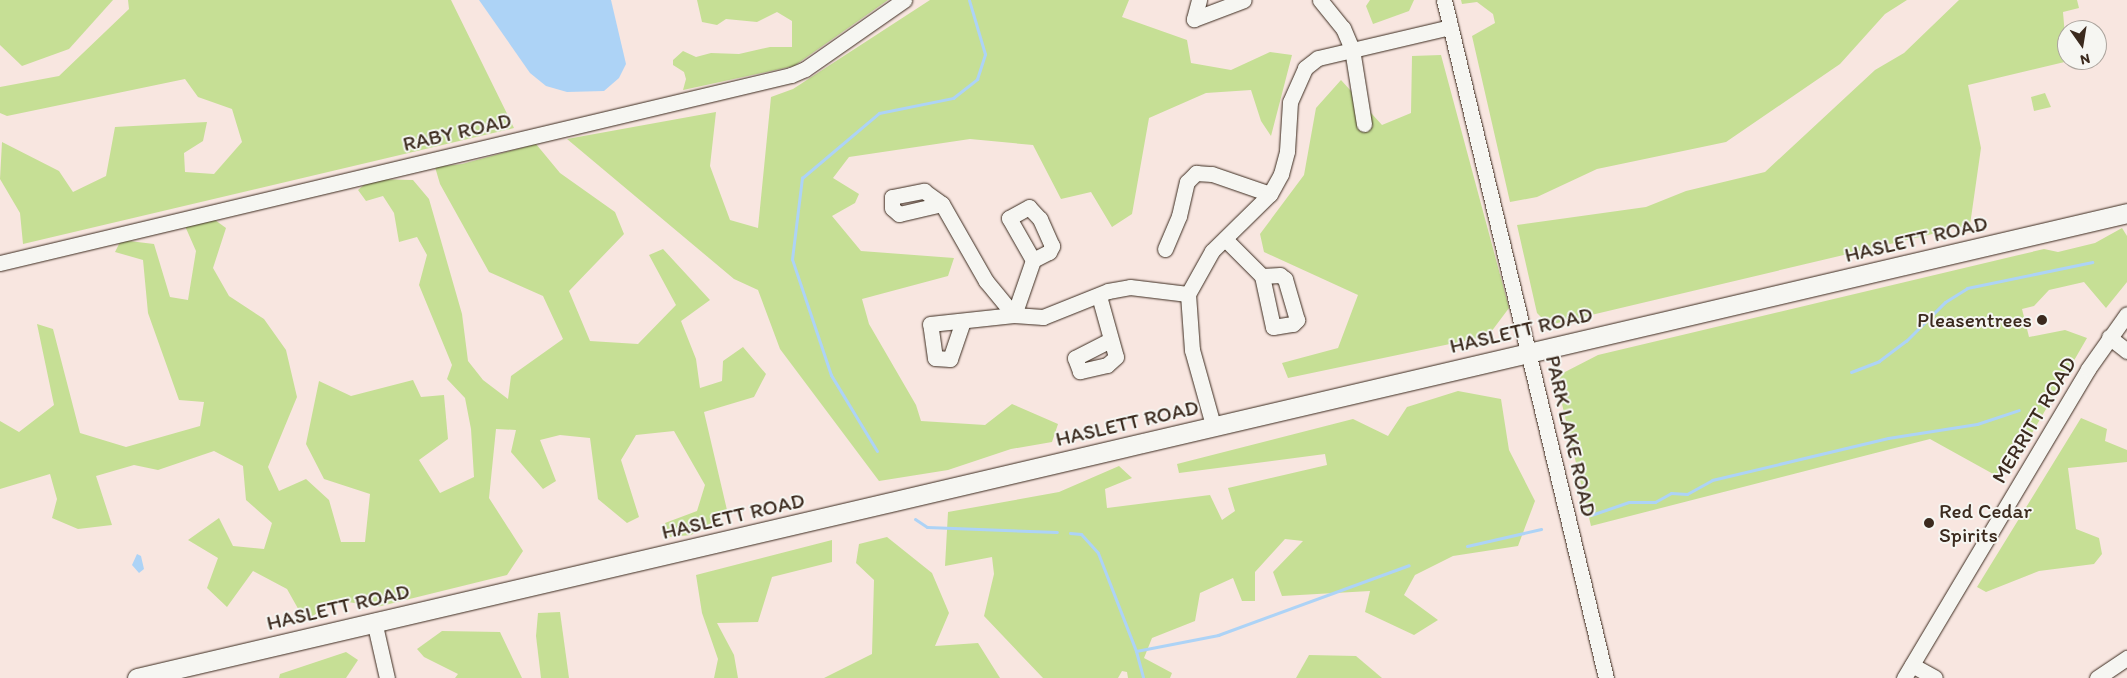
<!DOCTYPE html>
<html>
<head>
<meta charset="utf-8">
<style>
  body { margin:0 }
  #map { position:relative; width:2127px; height:678px; overflow:hidden; background:#f8e6e0; font-family:Itim,sans-serif }
  div>[style] { position:absolute }
  [style*='--x'] { left:calc(var(--x)*1px); top:calc(var(--y)*1px); width:calc(var(--w)*1px); rotate:calc(var(--a)*1deg) }
  .green>* { inset:0; background:#c6df95 }
  .water>* { inset:0; background:#add3f6 }
  .stream>* { height:3px; margin:-1.5px; padding:0 1.5px; transform-origin:1.5px; border-radius:1.5px; background:#add3f6 }
  .roads { filter:drop-shadow(0 0 1px #3b2a1e) drop-shadow(0 0 1px #3b2a1e) }
  .minor>* { height:15px; margin:-7.5px; padding:0 7.5px; transform-origin:7.5px; border-radius:7.5px; background:#f6f6f2 }
  .major>* { height:19px; margin:-9.5px; padding:0 9.5px; transform-origin:9.5px; border-radius:9.5px; background:#f6f6f2 }
  .dots>* { width:14px; height:14px; translate:-50% -50%; box-sizing:border-box; border:2px solid #f6f6f2; border-radius:50% }
  span { translate:-50% -50%; white-space:nowrap; text-align:center; line-height:1.15; -webkit-text-stroke:4px #f6f6f2; paint-order:stroke }
  .street-label { font-size:21px; color:#3b2a1e }
  .poi-label { font-size:21px; color:#3b2a1e }
  .right { translate:-100% -50%; text-align:right }
  .left { translate:0 -50%; text-align:left }
  .north { position:absolute; left:2057px; top:20px; width:50px; height:50px; box-sizing:border-box; background:#f6f6f2; border:1px solid #aba49d; border-radius:50%; rotate:167deg; font-size:14px; font-weight:700; line-height:20px; text-align:center; color:#3b2a1e }
  .north::after { content:''; display:block; margin:auto; width:18px; height:22px; background:#3b2a1e; clip-path:polygon(50% 0,100% 100%,50% 72%,0 100%) }
</style>
</head>
<body>
<div id="map">
  <div class="green">
    <i style="clip-path:polygon(0 0,113px 0,69px 49px,22px 66px,0 45px)"></i>
    <i style="clip-path:polygon(128px 0,451px 0,514px 128px,23px 244px,20px 213px,0 179px,2px 142px,59px 171px,73px 192px,106px 176px,115px 127px,207px 122px,203px 141px,184px 153px,185px 172px,214px 174px,242px 142px,232px 109px,198px 97px,185px 79px,7px 116px,0 113px,0 87px,59px 76px,129px 9px)"></i>
    <i style="clip-path:polygon(697px 0,888px 0,794px 66px,683px 90px,686px 79px,684px 72px,673px 65px,673px 60px,683px 51px,696px 57px,711px 53px,739px 54px,770px 47px,792px 47px,792px 21px,777px 12px,757px 22px,726px 19px,717px 25px,702px 22px)"></i>
    <i style="clip-path:polygon(930px 0,1129px 0,1122px 17px,1187px 40px,1191px 63px,1231px 70px,1270px 52px,1292px 55px,1271px 136px,1261px 121px,1251px 90px,1206px 93px,1149px 118px,1132px 214px,1112px 227px,1091px 192px,1061px 199px,1033px 145px,970px 139px,849px 157px,833px 178px,859px 194px,855px 203px,832px 216px,861px 251px,954px 258px,948px 276px,862px 299px,869px 324px,916px 405px,921px 421px,985px 425px,1012px 404px,1058px 424px,1052px 442px,1011px 449px,948px 470px,879px 481px,780px 349px,758px 290px,734px 279px,567px 139px,716px 112px,710px 166px,730px 220px,758px 228px,771px 97px,793px 89px)"></i>
    <i style="clip-path:polygon(1370px 0,1414px 0,1409px 11px,1373px 24px,1366px 6px)"></i>
    <i style="clip-path:polygon(1461px 0,1907px 0,1885px 14px,1840px 64px,1726px 142px,1597px 169px,1537px 197px,1510px 202px,1472px 36px,1495px 23px,1493px 14px,1477px 2px,1462px 4px)"></i>
    <i style="clip-path:polygon(1959px 0,2077px 0,2079px 8px,2063px 12px,2067px 60px,2073px 60px,1968px 85px,1981px 148px,1970px 225px,1549px 325px,1537px 313px,1517px 225px,1646px 207px,1686px 191px,1765px 172px,1875px 70px,1904px 53px)"></i>
    <i style="clip-path:polygon(1441px 55px,1509px 308px,1488px 336px,1288px 378px,1282px 363px,1338px 348px,1358px 295px,1264px 252px,1260px 234px,1304px 175px,1316px 108px,1341px 80px,1382px 125px,1411px 113px,1412px 56px)"></i>
    <i style="clip-path:polygon(2045px 93px,2051px 107px,2034px 111px,2031px 97px)"></i>
    <i style="clip-path:polygon(536px 144px,560px 173px,615px 212px,624px 234px,569px 291px,590px 341px,638px 344px,676px 305px,649px 255px,663px 249px,710px 300px,681px 321px,696px 359px,700px 388px,722px 381px,723px 361px,743px 347px,766px 374px,754px 397px,704px 412px,727px 510px,721px 517px,691px 535px,670px 537px,665px 523px,697px 511px,705px 485px,674px 431px,636px 435px,621px 460px,639px 517px,627px 523px,598px 499px,590px 438px,560px 435px,540px 440px,556px 481px,543px 489px,511px 452px,516px 430px,496px 429px,489px 498px,523px 551px,507px 575px,377px 607px,337px 600px,305px 621px,287px 589px,253px 571px,227px 607px,207px 588px,218px 558px,188px 540px,219px 518px,233px 546px,264px 549px,272px 523px,246px 500px,243px 466px,214px 451px,158px 470px,134px 465px,96px 476px,112px 525px,78px 529px,52px 518px,57px 499px,50px 474px,0 489px,0 421px,19px 432px,54px 405px,37px 324px,53px 329px,80px 433px,126px 447px,200px 426px,204px 402px,179px 400px,148px 313px,143px 260px,115px 252px,121px 240px,154px 244px,170px 297px,188px 300px,196px 251px,185px 226px,215px 220px,226px 228px,213px 268px,229px 296px,264px 319px,286px 350px,297px 397px,268px 467px,279px 491px,306px 479px,329px 500px,341px 542px,365px 542px,370px 494px,324px 479px,306px 444px,319px 381px,351px 396px,413px 380px,421px 397px,444px 395px,448px 439px,419px 460px,440px 493px,474px 477px,471px 429px,465px 398px,447px 379px,452px 365px,419px 285px,427px 255px,417px 237px,399px 242px,394px 213px,383px 196px,366px 201px,358px 190px,371px 179px,413px 180px,429px 199px,462px 314px,468px 361px,483px 380px,508px 399px,511px 376px,563px 339px,543px 296px,489px 272px,440px 184px,435px 167px,462px 164px)"></i>
    <i style="clip-path:polygon(2122px 228px,2127px 236px,2127px 282px,2106px 308px,2084px 282px,2049px 290px,2034px 306px,2022px 309px,2029px 337px,2065px 330px,2087px 338px,2009px 473px,1995px 475px,1930px 439px,1591px 526px,1557px 383px,1563px 373px,1598px 355px,2044px 249px,2058px 252px,2095px 243px)"></i>
    <i style="clip-path:polygon(1458px 391px,1501px 399px,1509px 450px,1535px 501px,1518px 546px,1453px 556px,1415px 575px,1404px 595px,1438px 620px,1414px 635px,1365px 612px,1370px 591px,1282px 596px,1273px 572px,1303px 541px,1285px 539px,1255px 572px,1255px 601px,1242px 601px,1233px 578px,1200px 593px,1195px 621px,1152px 638px,1144px 658px,1172px 673px,1170px 678px,1128px 678px,1127px 672px,1122px 671px,1118px 678px,1043px 678px,984px 616px,994px 574px,992px 557px,945px 566px,948px 512px,1059px 492px,1119px 466px,1132px 478px,1105px 489px,1107px 508px,1210px 495px,1222px 520px,1235px 511px,1228px 488px,1327px 465px,1325px 454px,1179px 473px,1177px 464px,1353px 419px,1388px 436px,1407px 407px)"></i>
    <i style="clip-path:polygon(2081px 418px,2107px 429px,2105px 441px,2127px 450px,2127px 462px,2068px 468px,2076px 529px,2099px 538px,2102px 554px,2094px 564px,2039px 571px,1986px 592px,1977px 587px)"></i>
    <i style="clip-path:polygon(887px 537px,932px 573px,949px 613px,935px 646px,978px 643px,1000px 678px,824px 678px,872px 654px,874px 580px,856px 563px,859px 544px)"></i>
    <i style="clip-path:polygon(832px 540px,832px 562px,772px 577px,758px 622px,717px 623px,734px 655px,738px 678px,714px 678px,718px 659px,702px 613px,696px 575px)"></i>
    <i style="clip-path:polygon(560px 612px,569px 678px,541px 678px,536px 636px,538px 613px)"></i>
    <i style="clip-path:polygon(442px 631px,500px 632px,522px 678px,455px 678px,458px 674px,424px 657px,417px 649px)"></i>
    <i style="clip-path:polygon(346px 652px,358px 660px,346px 678px,279px 678px,280px 674px)"></i>
    <i style="clip-path:polygon(1309px 655px,1356px 656px,1382px 678px,1296px 678px)"></i>
  </div>
  <div class="water">
    <i style="clip-path:polygon(479px 0,611px 0,626px 64px,619px 78px,604px 91px,567px 92px,546px 86px,530px 73px)"></i>
    <i style="clip-path:polygon(137px 554px,141px 556px,144px 569px,139px 573px,132px 565px)"></i>
  </div>
  <div class="stream">
    <i style="--x:1851;--y:372;--w:30;--a:-21"></i>
    <i style="--x:1879;--y:361;--w:34;--a:-37"></i>
    <i style="--x:1906;--y:341;--w:55;--a:-45"></i>
    <i style="--x:1945;--y:302;--w:26;--a:-32"></i>
    <i style="--x:1967;--y:288;--w:128;--a:-11.7"></i>
    <i style="--x:877;--y:451;--w:89;--a:-121.2"></i>
    <i style="--x:831;--y:375;--w:122;--a:-108.6"></i>
    <i style="--x:792;--y:259;--w:82;--a:-83"></i>
    <i style="--x:802;--y:178;--w:101;--a:-40.2"></i>
    <i style="--x:879;--y:113;--w:76;--a:-11.5"></i>
    <i style="--x:953;--y:98;--w:31;--a:-38"></i>
    <i style="--x:977;--y:79;--w:26;--a:-72"></i>
    <i style="--x:985;--y:54;--w:56;--a:-106.5"></i>
    <i style="--x:1591;--y:515;--w:40;--a:-18.9"></i>
    <i style="--x:1629;--y:502;--w:26;--a:0"></i>
    <i style="--x:1655;--y:502;--w:18;--a:-29"></i>
    <i style="--x:1671;--y:493;--w:16;--a:4"></i>
    <i style="--x:1687;--y:494;--w:29;--a:-29"></i>
    <i style="--x:1712;--y:480;--w:181;--a:-13.4"></i>
    <i style="--x:1888;--y:438;--w:90;--a:-8.9"></i>
    <i style="--x:1977;--y:424;--w:44;--a:-18.4"></i>
    <i style="--x:915;--y:519;--w:14;--a:34"></i>
    <i style="--x:927;--y:527;--w:130;--a:2.2"></i>
    <i style="--x:1070;--y:533;--w:11;--a:5"></i>
    <i style="--x:1081;--y:534;--w:25;--a:48"></i>
    <i style="--x:1098;--y:553;--w:105;--a:68.8"></i>
    <i style="--x:1136;--y:651;--w:28;--a:75"></i>
    <i style="--x:1467;--y:546;--w:76;--a:-12.9"></i>
    <i style="--x:1136;--y:651;--w:84;--a:-11"></i>
    <i style="--x:1218;--y:635;--w:203;--a:-20.1"></i>
  </div>
  <div class="roads">
    <div class="minor">
      <i style="--x:1199;--y:0;--w:20;--a:105"></i>
      <i style="--x:1194;--y:19;--w:53;--a:-20.8"></i>
      <i style="--x:1320;--y:0;--w:36;--a:51"></i>
      <i style="--x:1343;--y:28;--w:23;--a:67"></i>
      <i style="--x:1352;--y:49;--w:76;--a:80.9"></i>
      <i style="--x:1444;--y:0;--w:697;--a:76.56"></i>
      <i style="--x:942;--y:204;--w:44;--a:166.9"></i>
      <i style="--x:899;--y:214;--w:9;--a:-139"></i>
      <i style="--x:892;--y:208;--w:11;--a:-90"></i>
      <i style="--x:892;--y:197;--w:33;--a:-11"></i>
      <i style="--x:924;--y:191;--w:22;--a:36"></i>
      <i style="--x:942;--y:204;--w:89;--a:60.3"></i>
      <i style="--x:986;--y:281;--w:44;--a:50.5"></i>
      <i style="--x:1225;--y:239;--w:52;--a:45"></i>
      <i style="--x:1262;--y:276;--w:52;--a:77.8"></i>
      <i style="--x:1273;--y:327;--w:20;--a:-9"></i>
      <i style="--x:1293;--y:324;--w:6;--a:-45"></i>
      <i style="--x:1297;--y:320;--w:43;--a:-106.3"></i>
      <i style="--x:1285;--y:279;--w:6;--a:-141"></i>
      <i style="--x:1280;--y:275;--w:18;--a:177"></i>
      <i style="--x:1165;--y:249;--w:36;--a:-67"></i>
      <i style="--x:1179;--y:216;--w:35;--a:-77"></i>
      <i style="--x:1187;--y:182;--w:13;--a:-45"></i>
      <i style="--x:1196;--y:173;--w:16;--a:4"></i>
      <i style="--x:1212;--y:174;--w:61;--a:19"></i>
      <i style="--x:0;--y:263;--w:813;--a:-13.37"></i>
      <i style="--x:791;--y:75;--w:15;--a:-23"></i>
      <i style="--x:805;--y:69;--w:121;--a:-34.9"></i>
      <i style="--x:1099;--y:296;--w:63;--a:74.4"></i>
      <i style="--x:1116;--y:357;--w:12;--a:138"></i>
      <i style="--x:1107;--y:365;--w:28;--a:167"></i>
      <i style="--x:1080;--y:371;--w:14;--a:-111"></i>
      <i style="--x:1075;--y:358;--w:39;--a:-27"></i>
      <i style="--x:1014;--y:315;--w:58;--a:-70.9"></i>
      <i style="--x:1033;--y:260;--w:18;--a:-27"></i>
      <i style="--x:1049;--y:252;--w:7;--a:-63"></i>
      <i style="--x:1052;--y:246;--w:30;--a:-114"></i>
      <i style="--x:1040;--y:219;--w:16;--a:-133"></i>
      <i style="--x:1029;--y:207;--w:23;--a:151"></i>
      <i style="--x:1009;--y:218;--w:48;--a:60.3"></i>
      <i style="--x:963;--y:321;--w:40;--a:108.9"></i>
      <i style="--x:950;--y:359;--w:15;--a:-176"></i>
      <i style="--x:935;--y:358;--w:34;--a:-98"></i>
      <i style="--x:930;--y:324;--w:84;--a:-6.1"></i>
      <i style="--x:1014;--y:315;--w:29;--a:4"></i>
      <i style="--x:1043;--y:317;--w:70;--a:-21.8"></i>
      <i style="--x:1108;--y:291;--w:22;--a:-10"></i>
      <i style="--x:1130;--y:287;--w:58;--a:6.9"></i>
      <i style="--x:2109;--y:337;--w:23;--a:38"></i>
      <i style="--x:1213;--y:425;--w:78;--a:-105.6"></i>
      <i style="--x:1192;--y:350;--w:56;--a:-94.1"></i>
      <i style="--x:1188;--y:294;--w:49;--a:-60.8"></i>
      <i style="--x:1212;--y:251;--w:81;--a:-44.5"></i>
      <i style="--x:1270;--y:194;--w:23;--a:-61"></i>
      <i style="--x:1281;--y:174;--w:24;--a:-75"></i>
      <i style="--x:1287;--y:151;--w:49;--a:-86.5"></i>
      <i style="--x:1290;--y:102;--w:37;--a:-66"></i>
      <i style="--x:1305;--y:68;--w:16;--a:-38"></i>
      <i style="--x:1318;--y:58;--w:136;--a:-13.2"></i>
      <i style="--x:374;--y:621;--w:58;--a:77.2"></i>
      <i style="--x:1912;--y:665;--w:26;--a:29"></i>
      <i style="--x:1904;--y:678;--w:360;--a:-59.2"></i>
      <i style="--x:2088;--y:369;--w:67;--a:-54.7"></i>
      <i style="--x:2097;--y:678;--w:36;--a:-34"></i>
    </div>
    <div class="major">
      <i style="--x:137;--y:678;--w:2044;--a:-13.15"></i>
    </div>
  </div>
  <div class="dots">
    <i style="left:2042px;top:320px;background:#3b2a1e"></i>
    <i style="left:1929px;top:523px;background:#3b2a1e"></i>
  </div>
  <div class="street-label">
    <span style="left:457px;top:132px;rotate:-13deg">RABY ROAD</span>
    <span style="left:1916px;top:239px;rotate:-13deg">HASLETT ROAD</span>
    <span style="left:1521px;top:330px;rotate:-13deg">HASLETT ROAD</span>
    <span style="left:2034px;top:420px;rotate:-59deg">MERRITT ROAD</span>
    <span style="left:1127px;top:423px;rotate:-13deg">HASLETT ROAD</span>
    <span style="left:1571px;top:436px;rotate:77deg">PARK LAKE ROAD</span>
    <span style="left:733px;top:516px;rotate:-13deg">HASLETT ROAD</span>
    <span style="left:338px;top:607px;rotate:-13deg">HASLETT ROAD</span>
  </div>
  <div class="poi-label">
    <span class="right" style="left:2032px;top:320px">Pleasentrees</span>
    <span class="left" style="left:1939px;top:523px">Red Cedar<br>Spirits</span>
  </div>
  <div class="north">N</div>
</div>
</body>
</html>
